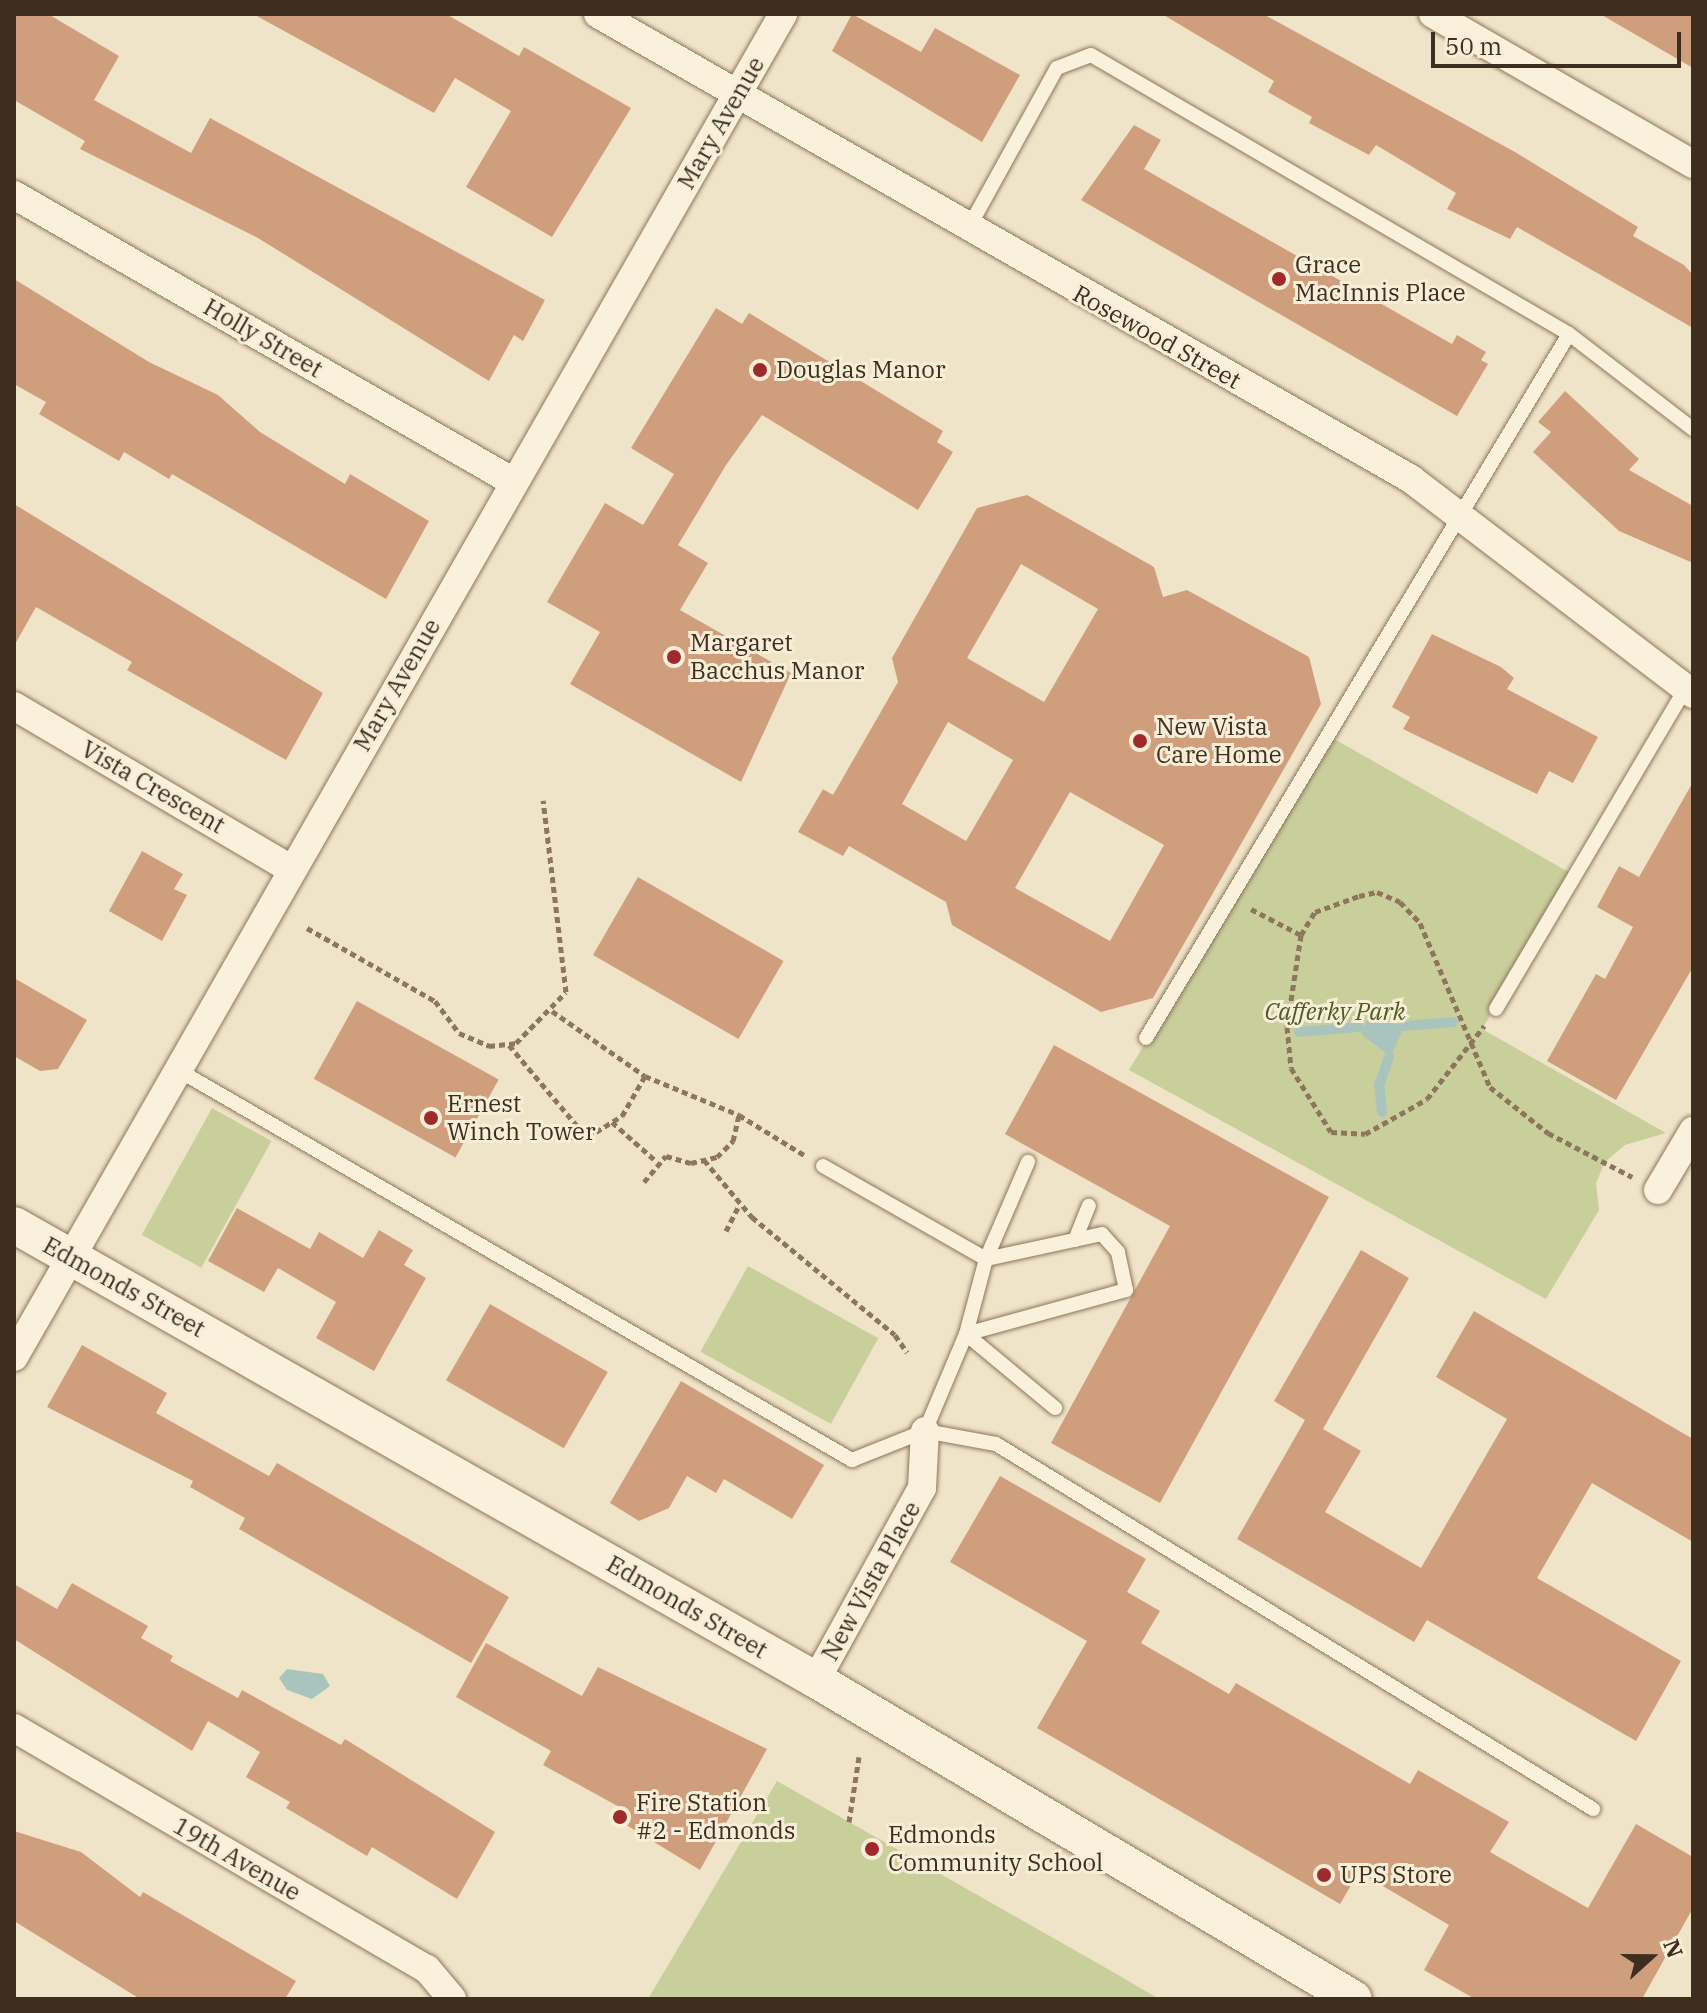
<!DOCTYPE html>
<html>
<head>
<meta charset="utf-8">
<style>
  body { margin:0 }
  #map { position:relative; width:1707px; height:2013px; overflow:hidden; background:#f0e4c8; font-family:"IBM Plex Serif",serif }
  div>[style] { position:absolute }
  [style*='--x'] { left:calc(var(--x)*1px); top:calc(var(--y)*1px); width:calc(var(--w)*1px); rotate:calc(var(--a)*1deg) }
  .green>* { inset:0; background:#c9cf9b; transform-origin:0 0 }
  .water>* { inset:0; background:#a9c4bc }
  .stream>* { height:10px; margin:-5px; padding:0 5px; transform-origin:5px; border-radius:5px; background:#a9c4bc }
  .building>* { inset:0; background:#cf9f7d; transform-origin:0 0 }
  .path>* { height:5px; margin-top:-2.5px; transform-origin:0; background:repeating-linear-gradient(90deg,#8d765c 0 6px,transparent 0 10px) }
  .roads { filter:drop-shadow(0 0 2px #8d765c) drop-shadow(0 0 2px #8d765c) }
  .service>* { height:14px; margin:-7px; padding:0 7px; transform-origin:7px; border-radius:7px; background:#faf1dc }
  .minor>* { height:28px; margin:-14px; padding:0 14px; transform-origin:14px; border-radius:14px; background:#faf1dc }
  .tertiary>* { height:36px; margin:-18px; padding:0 18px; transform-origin:18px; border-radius:18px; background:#faf1dc }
  .dots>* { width:22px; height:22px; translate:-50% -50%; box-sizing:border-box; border:4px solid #f7eed8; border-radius:50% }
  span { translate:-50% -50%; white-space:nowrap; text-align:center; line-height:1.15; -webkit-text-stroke:6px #f7eed8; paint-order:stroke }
  .street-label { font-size:24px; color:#3d2e20 }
  .poi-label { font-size:24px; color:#3d2e20 }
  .left { translate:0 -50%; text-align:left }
  .park-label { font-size:24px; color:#4d5a26; font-style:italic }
  .frame { position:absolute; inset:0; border:16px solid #3d2e20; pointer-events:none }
  .north { position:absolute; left:1611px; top:1917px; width:80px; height:80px; -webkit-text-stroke:6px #f7eed8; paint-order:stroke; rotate:69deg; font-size:22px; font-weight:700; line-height:32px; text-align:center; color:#3d2e20 }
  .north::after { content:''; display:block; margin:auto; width:28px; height:36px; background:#3d2e20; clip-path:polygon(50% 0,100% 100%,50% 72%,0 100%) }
  .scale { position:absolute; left:1431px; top:32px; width:250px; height:36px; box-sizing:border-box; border:4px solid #3d2e20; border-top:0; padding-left:10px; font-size:24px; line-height:28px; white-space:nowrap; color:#3d2e20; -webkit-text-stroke:6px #f7eed8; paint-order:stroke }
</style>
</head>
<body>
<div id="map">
  <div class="green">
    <i style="clip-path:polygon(1329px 736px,1574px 875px,1482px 1029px,1666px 1133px,1625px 1145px,1605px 1162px,1596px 1183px,1599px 1210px,1546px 1299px,1129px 1070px)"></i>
    <i style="left:212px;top:1108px;width:68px;height:145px;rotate:29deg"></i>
    <i style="left:748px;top:1266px;width:149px;height:98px;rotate:29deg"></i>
    <i style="clip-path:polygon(777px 1781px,1120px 1976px,1159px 1999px,648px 1999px)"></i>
  </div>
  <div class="water">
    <i style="clip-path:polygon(1369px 1016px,1404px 1026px,1391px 1057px,1361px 1034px)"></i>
    <i style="clip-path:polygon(287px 1669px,323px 1674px,330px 1686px,312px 1699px,287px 1690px,279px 1678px)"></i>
  </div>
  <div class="stream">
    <i style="--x:1404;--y:1026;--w:49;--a:-4.7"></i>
    <i style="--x:1299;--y:1032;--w:60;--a:-4.8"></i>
    <i style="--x:1382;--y:1112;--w:27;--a:-96"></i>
    <i style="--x:1379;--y:1085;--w:30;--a:-70"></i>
  </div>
  <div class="building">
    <i style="clip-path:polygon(14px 14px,48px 14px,119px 56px,94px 100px,191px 153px,210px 118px,545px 300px,523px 341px,514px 335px,489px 381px,258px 238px,80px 149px,85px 141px,14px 100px)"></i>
    <i style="clip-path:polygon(253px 14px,446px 14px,519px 56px,524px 47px,631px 108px,552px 237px,466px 187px,511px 111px,455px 78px,434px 113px)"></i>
    <i style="clip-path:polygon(852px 14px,921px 52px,935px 28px,1020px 75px,982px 142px,832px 51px)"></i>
    <i style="clip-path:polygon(1162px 14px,1263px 14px,1515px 152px,1638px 227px,1633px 236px,1684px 265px,1693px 275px,1693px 328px,1517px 227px,1510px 239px,1447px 209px,1456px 193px,1376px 145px,1369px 155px,1309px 123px,1312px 117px,1268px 92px,1274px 81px)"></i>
    <i style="clip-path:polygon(1600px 14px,1693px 14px,1693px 68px)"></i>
    <i style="clip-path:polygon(1134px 125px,1161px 140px,1144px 169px,1452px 344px,1457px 335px,1486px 352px,1481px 360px,1488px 364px,1457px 416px,1081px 200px)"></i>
    <i style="clip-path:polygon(14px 279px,149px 362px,218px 395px,260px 432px,345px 484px,350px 474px,429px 521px,386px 599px,172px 474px,169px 479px,124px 452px,119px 461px,39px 414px,46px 402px,14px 384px)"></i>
    <i style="clip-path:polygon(716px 308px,742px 324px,749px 313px,943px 431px,937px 442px,953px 452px,918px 510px,762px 415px,726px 465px,678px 545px,708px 563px,680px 610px,791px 673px,741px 782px,570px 684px,600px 632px,547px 602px,605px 503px,643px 525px,674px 474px,631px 448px)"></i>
    <i style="clip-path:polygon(1565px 391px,1639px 459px,1629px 470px,1693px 506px,1693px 563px,1619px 531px,1533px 452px,1551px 432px,1538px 422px)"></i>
    <i style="clip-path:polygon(evenodd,1027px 495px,1154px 567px,1163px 597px,1187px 590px,1309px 657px,1321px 704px,1153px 998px,1101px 1012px,952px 925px,946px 902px,849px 846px,843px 856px,798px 832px,823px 789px,833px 795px,898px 682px,892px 658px,977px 508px,1027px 495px,1021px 564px,1098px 609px,1044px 702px,967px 658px,1021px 564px,1027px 495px,948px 722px,1013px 760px,966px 841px,902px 804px,948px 722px,1027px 495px,1070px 792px,1164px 845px,1110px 941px,1015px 888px,1070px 792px)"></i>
    <i style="clip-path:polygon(14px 504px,323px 693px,286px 760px,127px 670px,132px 662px,36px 607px,14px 646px)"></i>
    <i style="clip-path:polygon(1432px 634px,1501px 667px,1514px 678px,1507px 689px,1598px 737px,1573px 783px,1549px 771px,1537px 794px,1403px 729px,1410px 717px,1392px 707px)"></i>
    <i style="clip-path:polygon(1693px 782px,1693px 967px,1616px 1100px,1547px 1061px,1596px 974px,1605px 979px,1633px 927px,1597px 907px,1619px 866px,1639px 877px)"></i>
    <i style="clip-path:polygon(142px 851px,183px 874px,174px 889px,187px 895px,162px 941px,109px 911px)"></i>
    <i style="left:638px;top:877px;width:168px;height:90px;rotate:30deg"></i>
    <i style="clip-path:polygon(14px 978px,87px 1020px,58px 1069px,40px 1071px,14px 1056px)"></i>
    <i style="left:357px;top:1001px;width:162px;height:89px;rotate:29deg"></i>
    <i style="clip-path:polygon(1054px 1045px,1329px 1197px,1160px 1503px,1051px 1443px,1170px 1226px,1005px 1134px)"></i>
    <i style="clip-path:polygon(237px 1208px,310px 1249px,319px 1232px,363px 1258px,379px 1230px,413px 1250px,404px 1265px,426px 1278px,374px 1371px,316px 1338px,336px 1302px,278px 1268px,264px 1292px,208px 1261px)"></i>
    <i style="clip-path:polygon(1361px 1250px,1409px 1278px,1323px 1429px,1361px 1451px,1325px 1512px,1421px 1568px,1507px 1419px,1436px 1377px,1474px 1311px,1693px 1439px,1693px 1542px,1592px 1483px,1537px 1578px,1681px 1661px,1636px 1741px,1427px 1620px,1414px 1642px,1237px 1539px,1305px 1420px,1274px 1401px)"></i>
    <i style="left:490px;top:1304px;width:136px;height:88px;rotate:30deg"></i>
    <i style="clip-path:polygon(82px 1345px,167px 1393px,156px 1413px,269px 1476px,277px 1463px,509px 1597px,471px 1663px,239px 1529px,245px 1518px,190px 1487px,193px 1481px,47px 1407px)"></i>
    <i style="clip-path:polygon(681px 1381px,824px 1465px,792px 1519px,724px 1479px,716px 1493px,687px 1476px,669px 1508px,639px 1521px,610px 1503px)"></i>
    <i style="clip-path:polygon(1000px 1476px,1146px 1559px,1127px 1592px,1160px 1611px,1141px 1643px,1229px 1694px,1236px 1683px,1410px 1784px,1418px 1770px,1509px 1822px,1490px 1852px,1588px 1908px,1636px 1824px,1693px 1857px,1693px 1908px,1642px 1999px,1475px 1999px,1424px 1970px,1449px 1925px,1359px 1872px,1340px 1904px,1037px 1728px,1087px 1641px,950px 1562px)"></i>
    <i style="clip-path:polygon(72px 1583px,148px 1626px,141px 1638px,173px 1656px,170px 1661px,238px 1698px,242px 1690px,341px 1745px,345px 1739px,495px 1832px,457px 1899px,372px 1847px,367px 1856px,286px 1808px,290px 1802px,246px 1777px,260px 1752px,208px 1721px,192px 1751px,14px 1639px,14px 1584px,57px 1609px)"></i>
    <i style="clip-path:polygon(486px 1643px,582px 1696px,598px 1667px,767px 1749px,700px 1870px,618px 1820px,623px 1809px,543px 1765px,551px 1751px,456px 1697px)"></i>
    <i style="clip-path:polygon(14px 1831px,81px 1852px,140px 1897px,143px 1892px,296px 1981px,285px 1999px,140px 1999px,14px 1921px)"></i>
  </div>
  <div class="path">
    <i style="--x:1251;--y:909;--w:56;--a:27.5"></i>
    <i style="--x:1301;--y:935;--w:27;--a:-59"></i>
    <i style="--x:1315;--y:912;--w:47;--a:-20"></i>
    <i style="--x:1359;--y:896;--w:18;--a:-13"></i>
    <i style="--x:1377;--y:892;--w:25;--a:23"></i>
    <i style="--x:1400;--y:902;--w:29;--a:46"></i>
    <i style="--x:1420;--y:923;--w:178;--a:66.9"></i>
    <i style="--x:1490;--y:1087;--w:74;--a:38.4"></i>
    <i style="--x:1548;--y:1133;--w:95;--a:27.6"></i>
    <i style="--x:307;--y:928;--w:147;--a:29.7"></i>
    <i style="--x:435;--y:1001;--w:40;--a:53"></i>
    <i style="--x:459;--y:1033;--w:33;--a:23"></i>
    <i style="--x:489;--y:1046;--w:27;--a:-6"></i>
    <i style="--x:516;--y:1043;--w:71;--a:-45.6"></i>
    <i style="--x:566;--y:992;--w:193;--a:-96.8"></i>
    <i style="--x:1301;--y:935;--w:93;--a:98.7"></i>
    <i style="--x:1287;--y:1027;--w:41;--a:84.4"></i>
    <i style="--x:1291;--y:1068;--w:75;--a:58"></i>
    <i style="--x:1331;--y:1132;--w:34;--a:3"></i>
    <i style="--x:1365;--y:1134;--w:71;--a:-29.4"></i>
    <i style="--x:1427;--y:1099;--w:93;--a:-52"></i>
    <i style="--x:552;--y:1011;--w:113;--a:35"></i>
    <i style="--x:645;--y:1076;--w:102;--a:22.5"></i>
    <i style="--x:739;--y:1115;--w:79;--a:31.5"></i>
    <i style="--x:509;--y:1045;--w:109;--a:49.9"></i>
    <i style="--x:579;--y:1128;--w:17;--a:13"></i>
    <i style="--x:596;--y:1132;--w:31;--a:-32"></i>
    <i style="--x:622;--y:1116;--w:46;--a:-60.1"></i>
    <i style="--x:612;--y:1122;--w:57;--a:41.5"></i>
    <i style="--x:571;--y:1139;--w:14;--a:-54"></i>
    <i style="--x:704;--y:1160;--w:75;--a:49.9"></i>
    <i style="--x:752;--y:1217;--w:185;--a:39.5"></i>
    <i style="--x:895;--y:1335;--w:21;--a:55"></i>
    <i style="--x:644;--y:1182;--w:34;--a:-50"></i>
    <i style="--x:666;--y:1156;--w:26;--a:16"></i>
    <i style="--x:691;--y:1163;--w:27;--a:-13"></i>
    <i style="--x:717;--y:1157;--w:23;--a:-45"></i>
    <i style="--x:733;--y:1141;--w:27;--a:-77"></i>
    <i style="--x:726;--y:1231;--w:29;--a:-63"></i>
    <i style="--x:849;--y:1822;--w:66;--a:-81.3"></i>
  </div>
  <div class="roads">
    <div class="service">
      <i style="--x:968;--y:229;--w:184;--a:-61.1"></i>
      <i style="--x:1057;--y:68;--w:36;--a:-21"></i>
      <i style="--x:1091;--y:55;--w:553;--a:30.27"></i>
      <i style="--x:1569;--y:334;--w:156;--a:37.5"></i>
      <i style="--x:1496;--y:1009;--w:372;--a:-59.4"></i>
      <i style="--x:1146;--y:1038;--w:821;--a:-59"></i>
      <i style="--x:178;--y:1070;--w:779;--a:30.06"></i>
      <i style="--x:852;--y:1460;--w:79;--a:-21.7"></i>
      <i style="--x:925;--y:1431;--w:72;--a:10.4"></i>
      <i style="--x:996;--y:1444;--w:700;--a:31.44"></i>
      <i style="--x:823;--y:1166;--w:188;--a:29.7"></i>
      <i style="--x:986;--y:1259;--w:78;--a:104.9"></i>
      <i style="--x:966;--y:1334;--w:105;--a:112.9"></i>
      <i style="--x:1075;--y:1240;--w:37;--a:-68"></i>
      <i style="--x:986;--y:1259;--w:106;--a:-66.6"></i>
      <i style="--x:966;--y:1334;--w:166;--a:-15.4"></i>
      <i style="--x:1126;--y:1290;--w:39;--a:-102"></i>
      <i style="--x:1118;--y:1252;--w:24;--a:-132"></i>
      <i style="--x:1102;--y:1234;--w:119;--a:167.8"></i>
      <i style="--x:966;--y:1334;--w:116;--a:39.7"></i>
    </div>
    <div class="minor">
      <i style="--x:598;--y:14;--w:937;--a:29.77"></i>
      <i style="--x:1411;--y:479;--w:355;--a:37.3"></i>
      <i style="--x:1433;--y:14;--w:300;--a:30"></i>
      <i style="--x:14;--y:195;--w:574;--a:29.87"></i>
      <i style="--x:14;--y:706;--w:321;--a:30.5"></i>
      <i style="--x:1658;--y:1190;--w:69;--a:-59.3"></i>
      <i style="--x:14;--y:1357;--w:1548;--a:-60.2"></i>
      <i style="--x:816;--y:1680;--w:219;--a:-61.1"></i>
      <i style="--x:922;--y:1488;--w:57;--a:-87"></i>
      <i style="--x:14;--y:1728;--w:478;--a:30.3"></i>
      <i style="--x:427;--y:1969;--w:39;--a:50"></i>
    </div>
    <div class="tertiary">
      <i style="--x:14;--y:1225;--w:922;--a:29.57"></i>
      <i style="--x:816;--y:1680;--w:625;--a:30.67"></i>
    </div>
  </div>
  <div class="dots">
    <i style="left:1279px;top:279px;background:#9e2a2b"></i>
    <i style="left:760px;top:370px;background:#9e2a2b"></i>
    <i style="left:674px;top:657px;background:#9e2a2b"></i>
    <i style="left:1140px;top:741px;background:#9e2a2b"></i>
    <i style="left:431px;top:1118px;background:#9e2a2b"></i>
    <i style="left:620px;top:1817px;background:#9e2a2b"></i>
    <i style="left:872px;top:1849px;background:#9e2a2b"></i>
    <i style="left:1324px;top:1875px;background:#9e2a2b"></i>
  </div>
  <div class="street-label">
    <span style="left:721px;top:123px;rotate:-60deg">Mary Avenue</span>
    <span style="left:1157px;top:337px;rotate:29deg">Rosewood Street</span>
    <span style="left:263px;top:338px;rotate:30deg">Holly Street</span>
    <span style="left:397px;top:685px;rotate:-60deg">Mary Avenue</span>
    <span style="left:153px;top:787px;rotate:30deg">Vista Crescent</span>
    <span style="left:124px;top:1287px;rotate:29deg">Edmonds Street</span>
    <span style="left:871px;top:1581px;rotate:-61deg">New Vista Place</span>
    <span style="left:687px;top:1607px;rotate:30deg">Edmonds Street</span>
    <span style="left:237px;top:1859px;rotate:30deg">19th Avenue</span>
  </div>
  <div class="poi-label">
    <span class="left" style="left:1295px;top:279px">Grace<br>MacInnis Place</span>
    <span class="left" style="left:776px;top:370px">Douglas Manor</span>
    <span class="left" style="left:690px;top:657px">Margaret<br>Bacchus Manor</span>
    <span class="left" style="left:1156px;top:741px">New Vista<br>Care Home</span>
    <span class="left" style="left:447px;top:1118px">Ernest<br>Winch Tower</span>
    <span class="left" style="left:636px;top:1817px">Fire Station<br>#2 - Edmonds</span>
    <span class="left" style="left:888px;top:1849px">Edmonds<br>Community School</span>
    <span class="left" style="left:1340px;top:1875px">UPS Store</span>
  </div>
  <div class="park-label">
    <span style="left:1335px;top:1012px">Cafferky Park</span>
  </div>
  <div class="frame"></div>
  <div class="north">N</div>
  <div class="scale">50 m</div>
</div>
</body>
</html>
